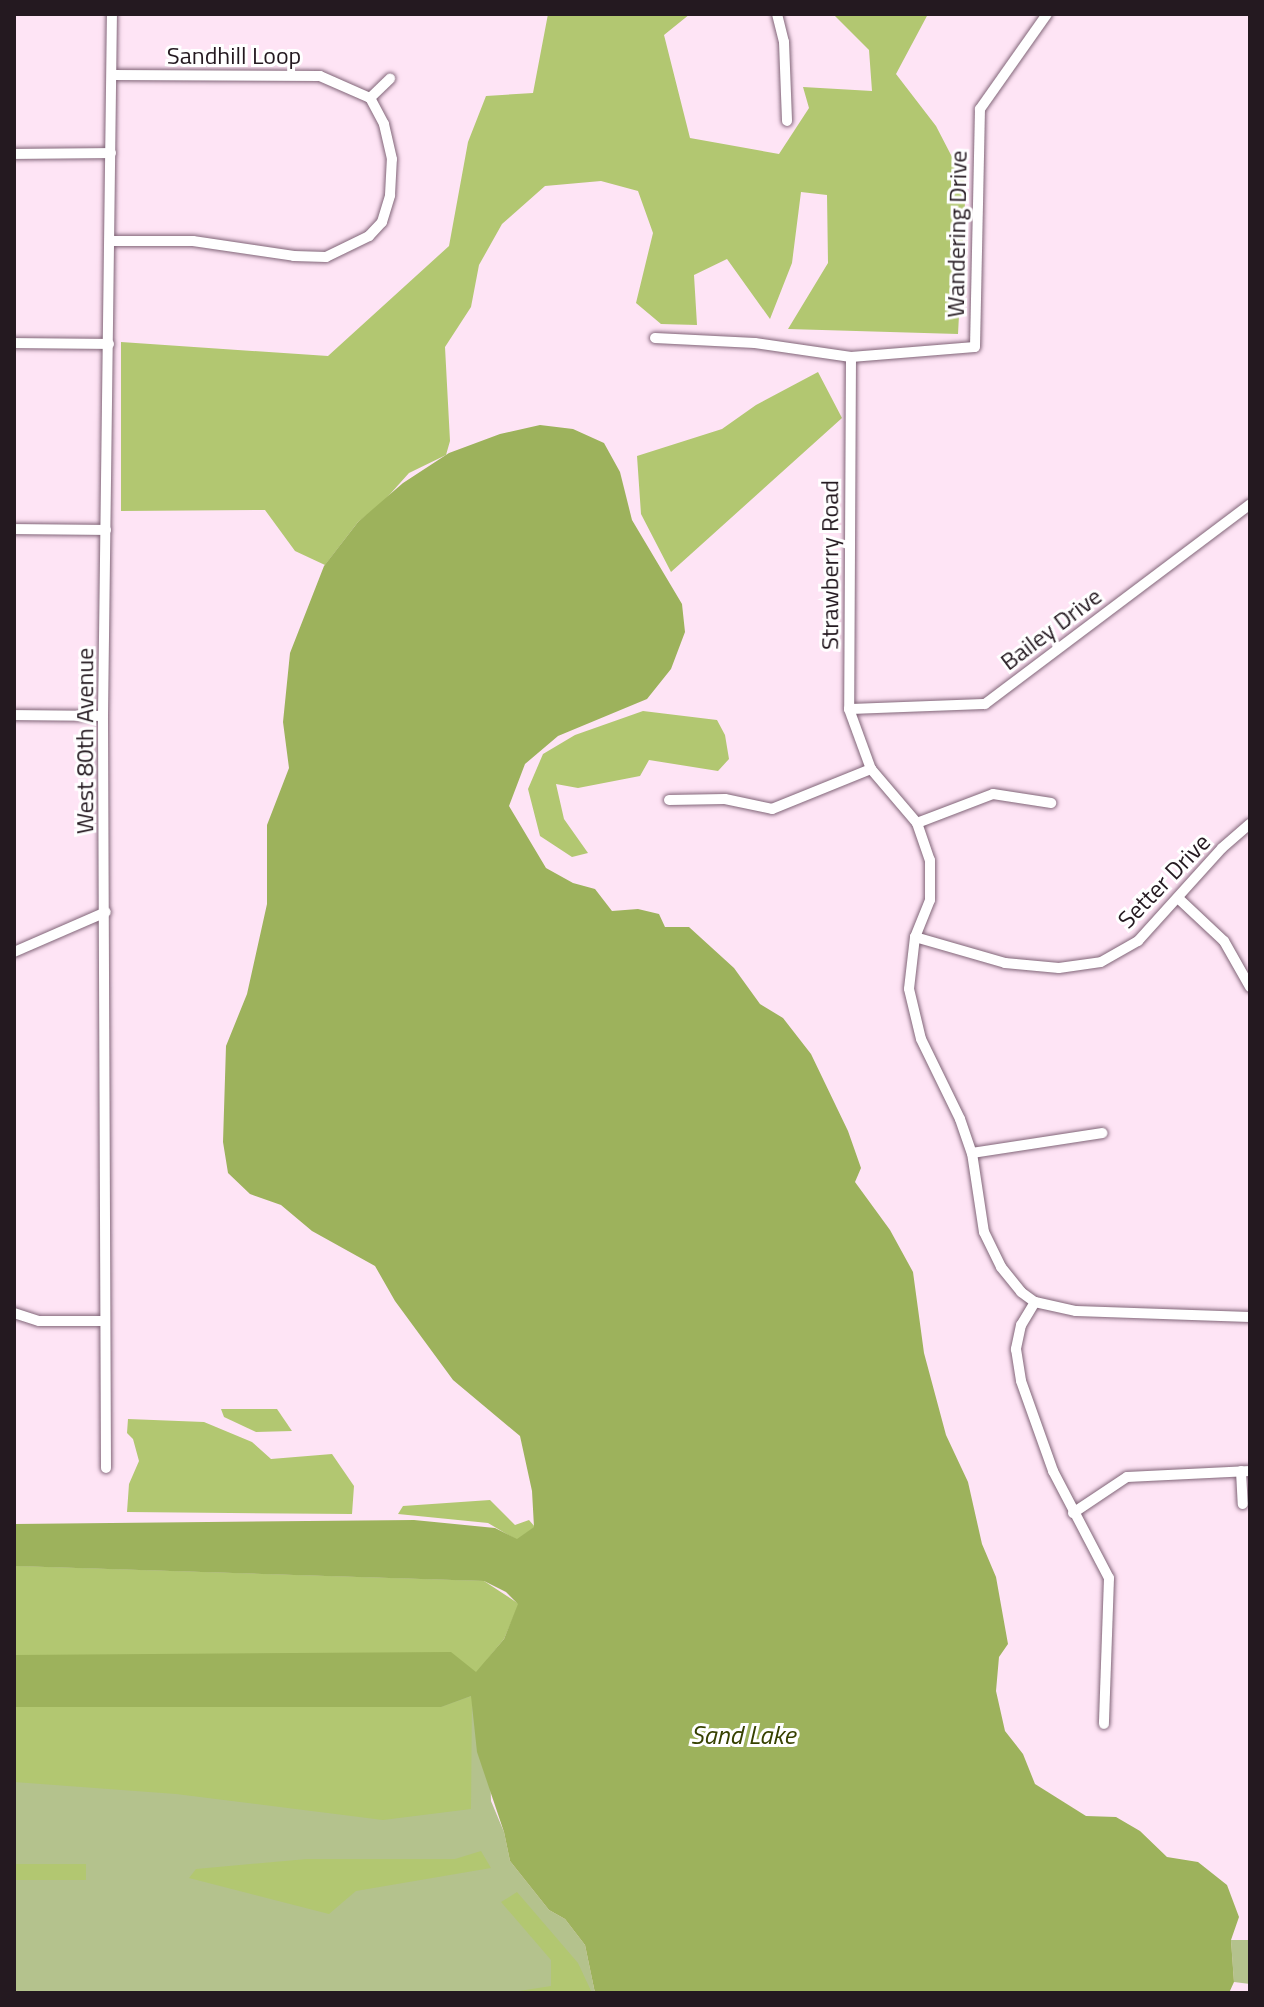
<!DOCTYPE html>
<html>
<head>
<meta charset="utf-8">
<style>
  body { margin:0 }
  #map { position:relative; width:1264px; height:2007px; overflow:hidden; background:#fee4f5; font-family:"Titillium Web",sans-serif }
  div>[style] { position:absolute }
  [style*='--x'] { left:calc(var(--x)*1px); top:calc(var(--y)*1px); width:calc(var(--w)*1px); rotate:calc(var(--a)*1deg) }
  .green>* { inset:0; background:#b4c28d }
  .forest>* { inset:0; background:#b2c771; transform-origin:0 0 }
  .water>* { inset:0; background:#9db25c }
  .roads { filter:drop-shadow(0 0 2px #816578) drop-shadow(0 0 2px #816578) }
  .minor>* { height:10px; margin:-5px; padding:0 5px; transform-origin:5px; border-radius:5px; background:#fff }
  span { translate:-50% -50%; white-space:nowrap; text-align:center; line-height:1.15; -webkit-text-stroke:6px #fff; paint-order:stroke }
  .street-label { font-size:24px; color:#241920 }
  .water-label { font-size:26px; color:#364100; font-style:italic }
  .frame { position:absolute; inset:0; border:16px solid #241920; pointer-events:none }
</style>
</head>
<body>
<div id="map">
  <div class="green">
    <i style="clip-path:polygon(14px 1566px,484px 1581px,491px 1801px,504px 1832px,510px 1861px,549px 1910px,565px 1919px,585px 1945px,595px 1993px,14px 1993px)"></i>
    <i style="clip-path:polygon(1231px 1940px,1250px 1940px,1250px 1984px,1234px 1982px)"></i>
  </div>
  <div class="forest">
    <i style="clip-path:polygon(548px 14px,690px 14px,664px 35px,690px 138px,779px 154px,809px 108px,803px 87px,872px 91px,869px 50px,833px 14px,928px 14px,896px 74px,936px 126px,966px 184px,958px 334px,788px 329px,828px 263px,827px 195px,801px 192px,792px 263px,770px 319px,727px 259px,694px 275px,697px 325px,661px 324px,636px 303px,653px 233px,638px 191px,601px 181px,545px 186px,502px 224px,479px 265px,471px 307px,445px 347px,450px 441px,446px 455px,409px 473px,382px 503px,358px 522px,325px 565px,295px 551px,265px 510px,121px 511px,121px 342px,328px 356px,449px 246px,468px 142px,486px 96px,533px 93px)"></i>
    <i style="clip-path:polygon(818px 372px,842px 418px,671px 572px,641px 514px,637px 456px,722px 429px,756px 405px)"></i>
    <i style="clip-path:polygon(643px 711px,717px 720px,725px 735px,729px 759px,718px 771px,649px 760px,640px 776px,578px 788px,556px 784px,564px 819px,588px 853px,572px 857px,540px 836px,528px 789px,543px 754px,575px 735px)"></i>
    <i style="clip-path:polygon(221px 1409px,277px 1409px,292px 1431px,256px 1432px,224px 1417px)"></i>
    <i style="clip-path:polygon(128px 1419px,204px 1422px,252px 1442px,271px 1459px,332px 1454px,354px 1486px,352px 1514px,127px 1512px,129px 1484px,139px 1461px,133px 1439px,127px 1433px)"></i>
    <i style="clip-path:polygon(490px 1500px,515px 1525px,529px 1520px,535px 1527px,517px 1540px,488px 1523px,398px 1514px,403px 1506px)"></i>
    <i style="clip-path:polygon(14px 1566px,484px 1581px,519px 1604px,504px 1639px,476px 1673px,457px 1660px,392px 1655px,14px 1655px)"></i>
    <i style="clip-path:polygon(472px 1696px,471px 1809px,383px 1820px,176px 1794px,14px 1782px,14px 1707px,441px 1707px)"></i>
    <i style="clip-path:polygon(481px 1851px,491px 1868px,356px 1891px,329px 1914px,189px 1878px,196px 1869px,307px 1859px,455px 1859px)"></i>
    <i style="left:14px;top:1864px;width:72px;height:16px"></i>
    <i style="clip-path:polygon(517px 1892px,578px 1963px,592px 1993px,507px 1993px,551px 1986px,551px 1960px,501px 1902px)"></i>
  </div>
  <div class="water">
    <i style="clip-path:polygon(540px 425px,573px 429px,604px 443px,620px 472px,632px 520px,682px 604px,685px 632px,671px 669px,647px 699px,558px 736px,525px 764px,509px 806px,546px 868px,573px 883px,595px 889px,612px 911px,638px 909px,659px 914px,665px 927px,689px 927px,734px 968px,760px 1004px,783px 1018px,811px 1054px,848px 1131px,861px 1168px,855px 1182px,890px 1230px,913px 1272px,924px 1353px,946px 1435px,968px 1482px,982px 1544px,996px 1577px,1008px 1644px,999px 1657px,996px 1691px,1005px 1731px,1023px 1754px,1035px 1784px,1086px 1816px,1116px 1817px,1140px 1831px,1167px 1857px,1198px 1862px,1227px 1885px,1239px 1917px,1231px 1940px,1234px 1982px,1229px 1993px,595px 1993px,585px 1945px,565px 1919px,549px 1910px,510px 1861px,504px 1832px,477px 1752px,471px 1696px,441px 1707px,14px 1707px,14px 1655px,451px 1652px,476px 1672px,504px 1639px,518px 1604px,506px 1592px,484px 1581px,14px 1566px,14px 1524px,414px 1520px,495px 1528px,517px 1539px,534px 1527px,532px 1491px,520px 1436px,453px 1380px,395px 1301px,375px 1266px,312px 1231px,281px 1205px,250px 1194px,228px 1173px,223px 1142px,226px 1046px,247px 994px,267px 904px,267px 825px,289px 768px,283px 722px,290px 653px,324px 566px,358px 522px,403px 483px,449px 453px,500px 434px)"></i>
  </div>
  <div class="roads">
    <div class="minor">
      <i style="--x:777;--y:14;--w:29;--a:76"></i>
      <i style="--x:784;--y:42;--w:79;--a:87.8"></i>
      <i style="--x:370;--y:98;--w:28;--a:-44"></i>
      <i style="--x:14;--y:154;--w:97;--a:-0.6"></i>
      <i style="--x:110;--y:241;--w:83;--a:0"></i>
      <i style="--x:193;--y:241;--w:102;--a:8.4"></i>
      <i style="--x:294;--y:256;--w:32;--a:2"></i>
      <i style="--x:326;--y:257;--w:48;--a:-26"></i>
      <i style="--x:369;--y:236;--w:19;--a:-47"></i>
      <i style="--x:382;--y:222;--w:28;--a:-73"></i>
      <i style="--x:390;--y:195;--w:36;--a:-87"></i>
      <i style="--x:392;--y:159;--w:36;--a:-103"></i>
      <i style="--x:384;--y:124;--w:30;--a:-118"></i>
      <i style="--x:370;--y:98;--w:55;--a:-156.3"></i>
      <i style="--x:320;--y:76;--w:208;--a:-179.7"></i>
      <i style="--x:655;--y:338;--w:100;--a:2.9"></i>
      <i style="--x:755;--y:343;--w:97;--a:8.3"></i>
      <i style="--x:851;--y:357;--w:124;--a:-4.6"></i>
      <i style="--x:975;--y:347;--w:238;--a:-88.8"></i>
      <i style="--x:980;--y:109;--w:116;--a:-54.8"></i>
      <i style="--x:14;--y:343;--w:95;--a:0.6"></i>
      <i style="--x:851;--y:357;--w:352;--a:90.3"></i>
      <i style="--x:849;--y:709;--w:64;--a:69.9"></i>
      <i style="--x:871;--y:769;--w:71;--a:49.6"></i>
      <i style="--x:917;--y:823;--w:39;--a:71"></i>
      <i style="--x:930;--y:860;--w:40;--a:90"></i>
      <i style="--x:930;--y:900;--w:40;--a:112"></i>
      <i style="--x:915;--y:937;--w:52;--a:96.6"></i>
      <i style="--x:909;--y:989;--w:51;--a:76.5"></i>
      <i style="--x:921;--y:1039;--w:89;--a:64"></i>
      <i style="--x:960;--y:1119;--w:36;--a:71"></i>
      <i style="--x:972;--y:1153;--w:80;--a:81.4"></i>
      <i style="--x:984;--y:1232;--w:39;--a:64"></i>
      <i style="--x:1001;--y:1267;--w:32;--a:51"></i>
      <i style="--x:1021;--y:1292;--w:17;--a:36"></i>
      <i style="--x:1035;--y:1302;--w:42;--a:12.4"></i>
      <i style="--x:1076;--y:1311;--w:174;--a:2"></i>
      <i style="--x:14;--y:529;--w:92;--a:0.6"></i>
      <i style="--x:849;--y:709;--w:136;--a:-2.1"></i>
      <i style="--x:985;--y:704;--w:332;--a:-37"></i>
      <i style="--x:14;--y:715;--w:89;--a:0.6"></i>
      <i style="--x:669;--y:800;--w:56;--a:-1"></i>
      <i style="--x:725;--y:799;--w:48;--a:12"></i>
      <i style="--x:772;--y:809;--w:107;--a:-22"></i>
      <i style="--x:917;--y:823;--w:81;--a:-20.9"></i>
      <i style="--x:993;--y:794;--w:59;--a:8.8"></i>
      <i style="--x:1178;--y:898;--w:63;--a:43.1"></i>
      <i style="--x:1224;--y:941;--w:53;--a:60.5"></i>
      <i style="--x:915;--y:937;--w:94;--a:16.1"></i>
      <i style="--x:1005;--y:963;--w:54;--a:5.3"></i>
      <i style="--x:1059;--y:968;--w:42;--a:-8.1"></i>
      <i style="--x:1101;--y:962;--w:43;--a:-29.6"></i>
      <i style="--x:1138;--y:941;--w:125;--a:-47.9"></i>
      <i style="--x:1222;--y:848;--w:37;--a:-41"></i>
      <i style="--x:14;--y:952;--w:100;--a:-23.5"></i>
      <i style="--x:972;--y:1153;--w:132;--a:-8.7"></i>
      <i style="--x:1035;--y:1302;--w:27;--a:121"></i>
      <i style="--x:1021;--y:1325;--w:25;--a:102"></i>
      <i style="--x:1016;--y:1349;--w:32;--a:81"></i>
      <i style="--x:1021;--y:1381;--w:96;--a:70.4"></i>
      <i style="--x:1053;--y:1471;--w:121;--a:62.4"></i>
      <i style="--x:1109;--y:1578;--w:146;--a:92"></i>
      <i style="--x:14;--y:1313;--w:26;--a:18"></i>
      <i style="--x:39;--y:1321;--w:64;--a:0"></i>
      <i style="--x:106;--y:1468;--w:752;--a:-90.23"></i>
      <i style="--x:103;--y:716;--w:702;--a:-89.27"></i>
      <i style="--x:1241;--y:1471;--w:33;--a:87"></i>
      <i style="--x:1073;--y:1513;--w:65;--a:-33.7"></i>
      <i style="--x:1127;--y:1477;--w:123;--a:-2.8"></i>
    </div>
  </div>
  <div class="street-label">
    <span style="left:234px;top:56px">Sandhill Loop</span>
    <span style="left:957px;top:234px;rotate:-89deg">Wandering Drive</span>
    <span style="left:830px;top:565px;rotate:-90deg">Strawberry Road</span>
    <span style="left:1051px;top:629px;rotate:-37deg">Bailey Drive</span>
    <span style="left:85px;top:741px;rotate:-90deg">West 80th Avenue</span>
    <span style="left:1164px;top:881px;rotate:-46deg">Setter Drive</span>
  </div>
  <div class="water-label">
    <span style="left:743px;top:1735px">Sand Lake</span>
  </div>
  <div class="frame"></div>
</div>
</body>
</html>
